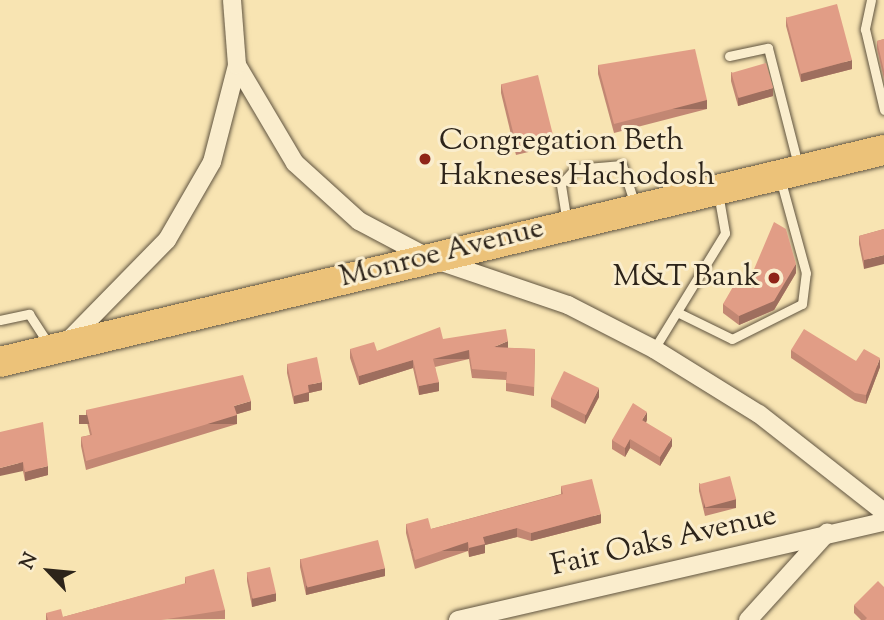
<!DOCTYPE html>
<html>
<head>
<meta charset="utf-8">
<style>
  body { margin:0 }
  #map { position:relative; width:884px; height:620px; overflow:hidden; background:#f8e4b2; font-family:"Sorts Mill Goudy",serif }
  div>[style] { position:absolute }
  [style*='--x'] { left:calc(var(--x)*1px); top:calc(var(--y)*1px); width:calc(var(--w)*1px); rotate:calc(var(--a)*1deg) }
  .roads { filter:drop-shadow(0 0 2px #605440) drop-shadow(0 0 2px #605440) }
  .service>* { height:9px; margin:-4.5px; padding:0 4.5px; transform-origin:4.5px; border-radius:4.5px; background:#faedcd }
  .minor>* { height:18px; margin:-9px; padding:0 9px; transform-origin:9px; border-radius:9px; background:#faedcd }
  .primary>* { height:30px; margin:-15px; padding:0 15px; transform-origin:15px; border-radius:15px; background:#ecc279 }
  .wall>* { inset:0; background:#c28773 }
  .shaded-wall>* { inset:0; background:#9e6e5e; transform-origin:0 0 }
  .building>* { inset:0; background:#e19d86; transform-origin:0 0 }
  .dots>* { width:19px; height:19px; translate:-50% -50%; box-sizing:border-box; border:4px solid #faedcd; border-radius:50% }
  span { translate:-50% -50%; white-space:nowrap; text-align:center; line-height:1.15; -webkit-text-stroke:6px #faedcd; paint-order:stroke }
  .poi-label { font-size:30px; color:#2d241a }
  .left { translate:0 -50%; text-align:left }
  .right { translate:-100% -50%; text-align:right }
  .street-label { font-size:30px; color:#2d241a }
  .north { position:absolute; left:14px; top:536px; width:70px; height:70px; -webkit-text-stroke:5px #faedcd; paint-order:stroke; rotate:296deg; font-size:19px; font-weight:700; line-height:28px; text-align:center; color:#2d241a }
  .north::after { content:''; display:block; margin:auto; width:24px; height:32px; background:#2d241a; clip-path:polygon(50% 0,100% 100%,50% 72%,0 100%) }
</style>
</head>
<body>
<div id="map">
  <div class="roads">
    <div class="service">
      <i style="--x:871;--y:0;--w:30;--a:102"></i>
      <i style="--x:865;--y:29;--w:83;--a:76.8"></i>
      <i style="--x:729;--y:56;--w:40;--a:-12"></i>
      <i style="--x:768;--y:48;--w:121;--a:75.6"></i>
      <i style="--x:567;--y:223;--w:39;--a:-99"></i>
      <i style="--x:561;--y:184;--w:21;--a:-47"></i>
      <i style="--x:575;--y:169;--w:47;--a:-4.9"></i>
      <i style="--x:622;--y:165;--w:42;--a:72"></i>
      <i style="--x:677;--y:312;--w:61;--a:26.1"></i>
      <i style="--x:732;--y:339;--w:78;--a:-26.6"></i>
      <i style="--x:802;--y:304;--w:31;--a:-83"></i>
      <i style="--x:806;--y:273;--w:98;--a:-105.3"></i>
      <i style="--x:0;--y:320;--w:30;--a:-12"></i>
      <i style="--x:29;--y:314;--w:37;--a:57"></i>
      <i style="--x:654;--y:349;--w:136;--a:-58.5"></i>
      <i style="--x:725;--y:233;--w:41;--a:-99.9"></i>
    </div>
    <div class="minor">
      <i style="--x:237;--y:65;--w:114;--a:59.4"></i>
      <i style="--x:295;--y:163;--w:86;--a:42.2"></i>
      <i style="--x:359;--y:221;--w:77;--a:27.9"></i>
      <i style="--x:427;--y:257;--w:149;--a:18.8"></i>
      <i style="--x:568;--y:305;--w:97;--a:27.1"></i>
      <i style="--x:654;--y:349;--w:123;--a:31.8"></i>
      <i style="--x:759;--y:414;--w:159;--a:38.1"></i>
      <i style="--x:67;--y:342;--w:143;--a:-45.6"></i>
      <i style="--x:167;--y:240;--w:90;--a:-60"></i>
      <i style="--x:212;--y:162;--w:100;--a:-75.5"></i>
      <i style="--x:237;--y:65;--w:65;--a:-94.4"></i>
      <i style="--x:458;--y:620;--w:437;--a:-13"></i>
      <i style="--x:748;--y:620;--w:118;--a:-47.8"></i>
    </div>
    <div class="primary">
      <i style="--x:0;--y:362;--w:909;--a:-13.49"></i>
    </div>
  </div>
  <div class="wall">
    <i style="clip-path:polygon(786px 17px,852px 69px,801px 82px,786px 26px)"></i>
    <i style="clip-path:polygon(884px 39px,884px 79px,877px 49px,877px 41px)"></i>
    <i style="clip-path:polygon(598px 65px,707px 109px,614px 133px,598px 74px)"></i>
    <i style="clip-path:polygon(731px 72px,773px 96px,738px 106px,731px 81px)"></i>
    <i style="clip-path:polygon(501px 84px,553px 146px,516px 155px,501px 93px)"></i>
    <i style="clip-path:polygon(884px 229px,864px 269px,859px 244px,859px 236px)"></i>
    <i style="clip-path:polygon(796px 273px,774px 310px,739px 325px,723px 313px,723px 304px)"></i>
    <i style="clip-path:polygon(443px 339px,508px 348px,535px 349px,534px 396px,506px 391px,506px 380px,472px 378px,469px 359px,435px 367px,439px 391px,419px 395px,413px 368px,359px 385px,350px 358px,350px 349px,377px 351px)"></i>
    <i style="clip-path:polygon(791px 350px,856px 361px,880px 367px,866px 404px,855px 401px,791px 358px)"></i>
    <i style="clip-path:polygon(287px 364px,322px 390px,309px 393px,309px 401px,294px 404px,287px 373px)"></i>
    <i style="clip-path:polygon(599px 397px,585px 424px,551px 407px,551px 398px)"></i>
    <i style="clip-path:polygon(86px 410px,251px 410px,237px 414px,237px 424px,86px 470px,81px 446px,81px 437px,90px 435px,86px 418px)"></i>
    <i style="clip-path:polygon(647px 420px,646px 423px,672px 446px,660px 466px,630px 448px,625px 457px,612px 449px,612px 440px)"></i>
    <i style="clip-path:polygon(0 432px,48px 475px,25px 481px,23px 471px)"></i>
    <i style="clip-path:polygon(699px 483px,736px 508px,705px 516px,699px 491px)"></i>
    <i style="clip-path:polygon(561px 486px,601px 523px,531px 541px,517px 537px,485px 545px,485px 553px,469px 557px,468px 551px,415px 569px,406px 533px,406px 524px,431px 529px,561px 494px)"></i>
    <i style="clip-path:polygon(300px 559px,385px 576px,306px 595px,300px 567px)"></i>
    <i style="clip-path:polygon(247px 572px,276px 601px,252px 607px,247px 581px)"></i>
    <i style="clip-path:polygon(185px 577px,225px 610px,225px 619px,46px 620px,46px 613px,63px 617px,185px 584px)"></i>
    <i style="clip-path:polygon(854px 605px,884px 620px,861px 620px,854px 613px)"></i>
  </div>
  <div class="shaded-wall">
    <i style="clip-path:polygon(852px 60px,852px 69px,801px 82px,801px 74px)"></i>
    <i style="clip-path:polygon(773px 88px,773px 96px,738px 106px,738px 97px)"></i>
    <i style="left:707px;top:100px;width:9px;height:96px;rotate:90deg"></i>
    <i style="left:553px;top:137px;width:9px;height:38px;rotate:90deg"></i>
    <i style="clip-path:polygon(884px 255px,884px 264px,864px 269px,864px 260px)"></i>
    <i style="clip-path:polygon(796px 264px,796px 273px,774px 310px,739px 325px,739px 316px)"></i>
    <i style="clip-path:polygon(508px 341px,508px 350px,494px 347px)"></i>
    <i style="left:469px;top:350px;width:9px;height:37px;rotate:90deg"></i>
    <i style="clip-path:polygon(880px 358px,880px 367px,866px 404px,866px 395px)"></i>
    <i style="clip-path:polygon(413px 360px,413px 368px,359px 385px,359px 376px)"></i>
    <i style="clip-path:polygon(322px 382px,322px 390px,309px 393px,309px 401px,294px 404px,294px 396px,308px 385px)"></i>
    <i style="clip-path:polygon(439px 382px,439px 391px,419px 395px,419px 386px)"></i>
    <i style="clip-path:polygon(599px 388px,599px 397px,585px 424px,585px 416px)"></i>
    <i style="clip-path:polygon(251px 401px,251px 410px,234px 415px,234px 406px)"></i>
    <i style="clip-path:polygon(647px 412px,647px 420px,642px 429px,642px 420px)"></i>
    <i style="left:237px;top:415px;width:9px;height:158px;rotate:90deg"></i>
    <i style="clip-path:polygon(672px 438px,672px 446px,660px 466px,660px 457px)"></i>
    <i style="clip-path:polygon(630px 439px,630px 448px,625px 457px,625px 448px)"></i>
    <i style="clip-path:polygon(23px 462px,23px 471px,0 476px,0 468px)"></i>
    <i style="clip-path:polygon(48px 466px,48px 475px,25px 481px,25px 472px)"></i>
    <i style="left:736px;top:499px;width:9px;height:32px;rotate:90deg"></i>
    <i style="clip-path:polygon(601px 514px,601px 523px,531px 541px,531px 533px)"></i>
    <i style="clip-path:polygon(517px 528px,517px 537px,485px 545px,485px 553px,469px 557px,469px 548px,483px 537px)"></i>
    <i style="left:468px;top:542px;width:9px;height:56px;rotate:90deg"></i>
    <i style="clip-path:polygon(385px 568px,385px 576px,306px 595px,306px 586px)"></i>
    <i style="clip-path:polygon(276px 593px,276px 601px,252px 607px,252px 598px)"></i>
  </div>
  <div class="building">
    <i style="left:837px;top:4px;width:58px;height:53px;rotate:75deg"></i>
    <i style="clip-path:polygon(884px 39px,884px 71px,877px 41px)"></i>
    <i style="clip-path:polygon(695px 49px,707px 100px,614px 124px,598px 65px)"></i>
    <i style="left:766px;top:63px;width:26px;height:36px;rotate:74deg"></i>
    <i style="left:538px;top:75px;width:64px;height:38px;rotate:76deg"></i>
    <i style="clip-path:polygon(774px 222px,786px 229px,796px 264px,774px 301px,739px 316px,723px 304px,734px 285px,752px 274px)"></i>
    <i style="clip-path:polygon(884px 229px,884px 255px,864px 260px,859px 236px)"></i>
    <i style="clip-path:polygon(440px 327px,443px 339px,506px 329px,508px 341px,494px 347px,535px 349px,534px 387px,506px 383px,507px 372px,472px 369px,469px 350px,433px 359px,439px 382px,419px 386px,413px 360px,359px 376px,350px 349px,374px 342px,377px 351px)"></i>
    <i style="clip-path:polygon(804px 329px,856px 361px,864px 349px,880px 358px,866px 395px,855px 393px,791px 350px)"></i>
    <i style="clip-path:polygon(317px 357px,322px 382px,308px 385px,309px 392px,294px 396px,287px 364px)"></i>
    <i style="left:564px;top:371px;width:39px;height:30px;rotate:26deg"></i>
    <i style="clip-path:polygon(243px 375px,251px 401px,234px 406px,237px 415px,86px 461px,81px 437px,92px 435px,86px 410px)"></i>
    <i style="clip-path:polygon(633px 403px,647px 412px,642px 420px,672px 438px,660px 457px,630px 439px,625px 448px,612px 440px)"></i>
    <i style="clip-path:polygon(43px 422px,48px 466px,25px 472px,23px 462px,0 468px,0 432px)"></i>
    <i style="left:730px;top:476px;width:24px;height:32px;rotate:75deg"></i>
    <i style="clip-path:polygon(592px 479px,601px 514px,531px 533px,517px 528px,483px 537px,485px 544px,469px 548px,468px 542px,415px 560px,406px 524px,428px 518px,431px 529px,563px 494px,561px 486px)"></i>
    <i style="left:378px;top:540px;width:29px;height:80px;rotate:76deg"></i>
    <i style="left:270px;top:567px;width:27px;height:24px;rotate:77deg"></i>
    <i style="clip-path:polygon(214px 569px,225px 610px,161px 620px,48px 620px,46px 613px,61px 609px,63px 617px,186px 583px,185px 577px)"></i>
    <i style="clip-path:polygon(878px 581px,884px 587px,884px 620px,865px 620px,867px 618px,854px 605px)"></i>
  </div>
  <div class="dots">
    <i style="left:425px;top:159px;background:#8f2418"></i>
    <i style="left:774px;top:278px;background:#8f2418"></i>
  </div>
  <div class="poi-label">
    <span class="left" style="left:439px;top:159px">Congregation Beth<br>Hakneses Hachodosh</span>
    <span class="right" style="left:760px;top:278px">M&amp;T Bank</span>
  </div>
  <div class="street-label">
    <span style="left:442px;top:254px;rotate:-14deg">Monroe Avenue</span>
    <span style="left:664px;top:542px;rotate:-13deg">Fair Oaks Avenue</span>
  </div>
  <div class="north">N</div>
</div>
</body>
</html>
